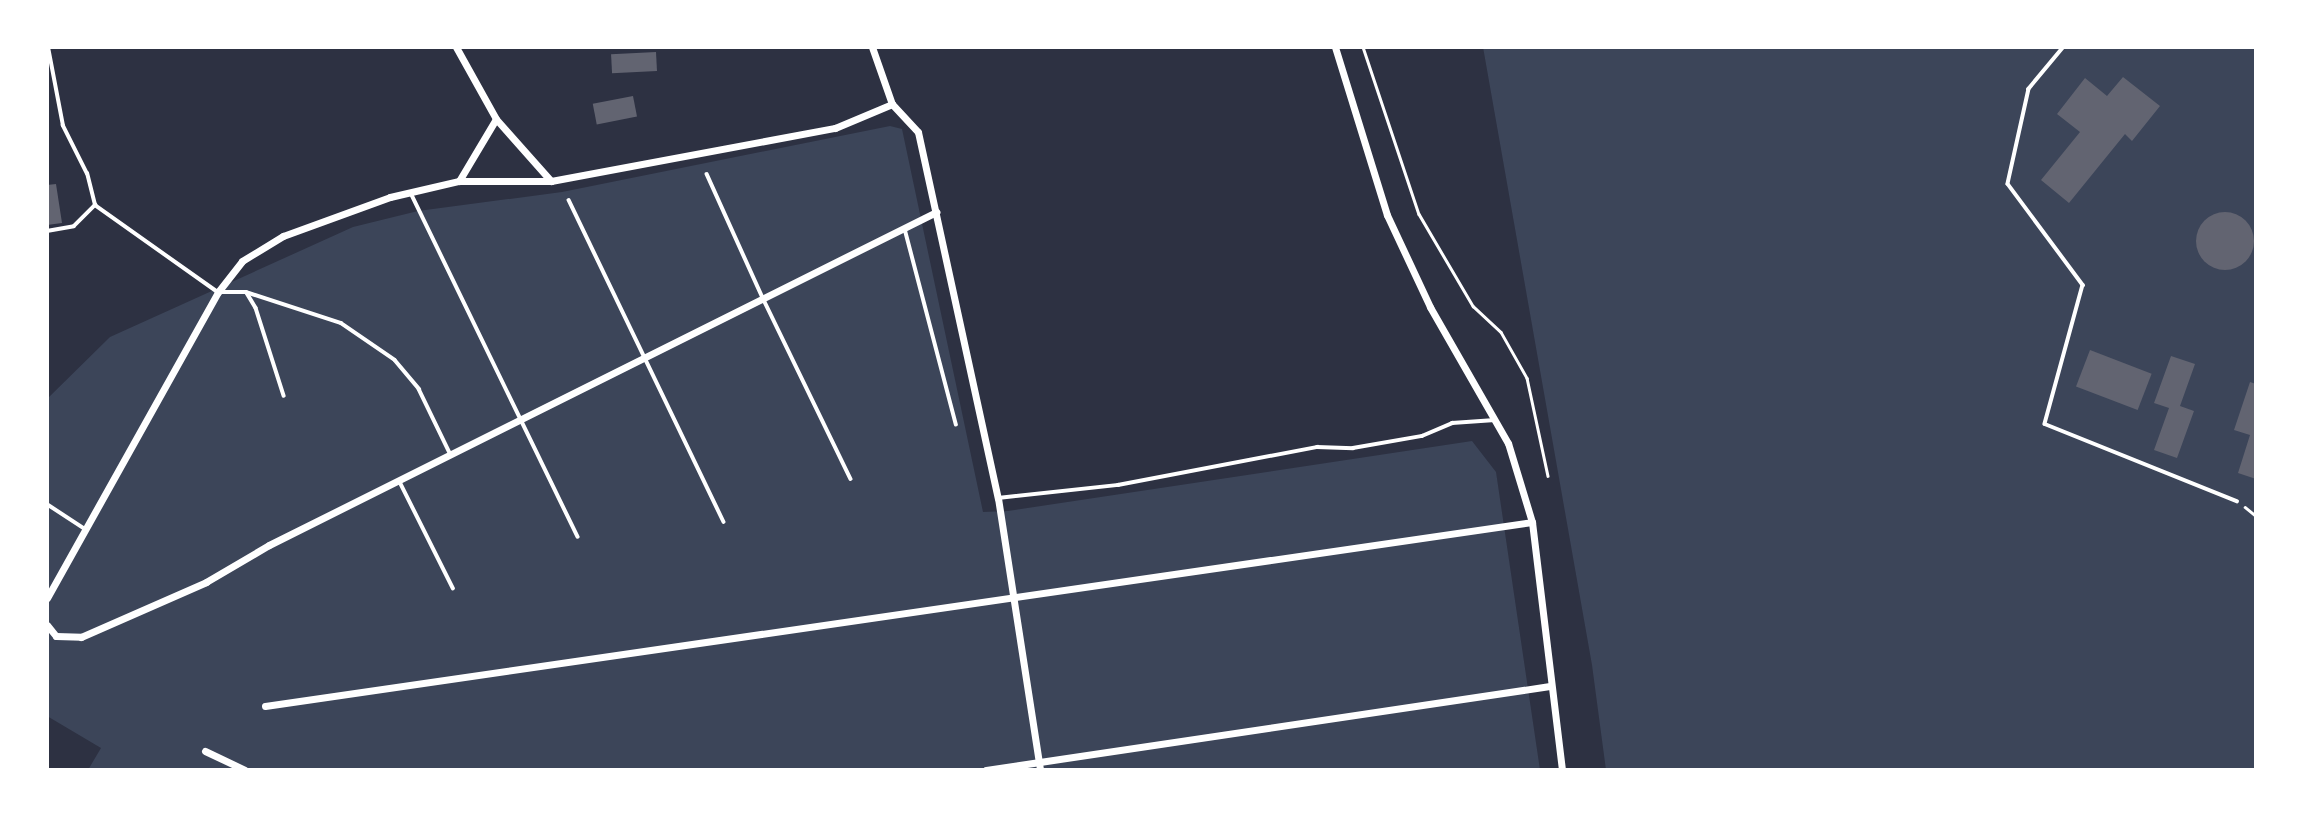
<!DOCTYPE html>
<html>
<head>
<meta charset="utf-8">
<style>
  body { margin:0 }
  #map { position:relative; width:2303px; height:817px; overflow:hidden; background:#2d3142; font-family:"PT Sans Narrow",sans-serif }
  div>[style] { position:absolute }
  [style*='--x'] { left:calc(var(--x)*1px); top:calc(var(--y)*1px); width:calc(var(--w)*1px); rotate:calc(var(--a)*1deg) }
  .green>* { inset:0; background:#3c4559 }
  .building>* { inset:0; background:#626471; transform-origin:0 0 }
  .round { border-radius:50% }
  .path>* { height:2.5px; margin:-1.25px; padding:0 1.25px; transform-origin:1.25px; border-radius:1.25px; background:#fff }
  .service>* { height:3.5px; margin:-1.75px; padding:0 1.75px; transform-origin:1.75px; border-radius:1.75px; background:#fff }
  .minor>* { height:7px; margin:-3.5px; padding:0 3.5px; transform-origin:3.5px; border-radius:3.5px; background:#fff }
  span { translate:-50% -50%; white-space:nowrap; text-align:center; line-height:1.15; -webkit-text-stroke:7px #fff; paint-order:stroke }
  .frame { position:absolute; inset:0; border:49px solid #fff; pointer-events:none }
</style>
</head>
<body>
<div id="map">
  <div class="green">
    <i style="clip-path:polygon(1483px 47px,2256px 47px,2256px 770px,1606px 770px,1592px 665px)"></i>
    <i style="clip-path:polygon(890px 126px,902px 129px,983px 512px,1008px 511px,1472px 441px,1496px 472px,1540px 770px,88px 770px,101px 748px,47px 716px,47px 399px,110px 337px,353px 227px,418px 211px,562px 192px)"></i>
  </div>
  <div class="building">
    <i style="left:656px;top:52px;width:19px;height:45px;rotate:87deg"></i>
    <i style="clip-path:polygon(2123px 77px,2160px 106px,2132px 141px,2125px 134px,2069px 203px,2041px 180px,2080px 132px,2057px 114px,2085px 78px,2107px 96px)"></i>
    <i style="left:633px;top:96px;width:21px;height:41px;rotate:79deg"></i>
    <i style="clip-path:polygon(56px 184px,62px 223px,47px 225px,47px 185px)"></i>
    <i class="round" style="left:2196px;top:212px;width:58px;height:58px"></i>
    <i style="left:2090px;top:350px;width:66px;height:39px;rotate:21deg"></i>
    <i style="clip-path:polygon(2171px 356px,2195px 364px,2180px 406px,2194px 411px,2177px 458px,2154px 450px,2169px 408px,2154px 403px)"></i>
    <i style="clip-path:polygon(2250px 382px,2256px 384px,2256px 479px,2238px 473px,2250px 435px,2234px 430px)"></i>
  </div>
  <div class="path">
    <i style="--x:1363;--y:47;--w:176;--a:71.5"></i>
    <i style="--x:1419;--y:214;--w:107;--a:59.6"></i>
    <i style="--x:1473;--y:306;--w:38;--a:43"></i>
    <i style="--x:1501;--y:332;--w:53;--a:60.5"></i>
    <i style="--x:1527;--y:378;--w:100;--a:77.9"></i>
    <i style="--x:2245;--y:507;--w:14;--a:39"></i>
  </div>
  <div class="service">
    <i style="--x:2064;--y:47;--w:55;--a:129.8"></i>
    <i style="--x:2029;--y:89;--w:97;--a:102.5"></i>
    <i style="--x:2008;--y:184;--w:126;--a:53.4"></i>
    <i style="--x:2083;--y:285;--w:144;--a:105.3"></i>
    <i style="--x:2045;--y:424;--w:207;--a:21.9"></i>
    <i style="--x:707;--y:174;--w:136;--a:65.7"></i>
    <i style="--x:763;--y:298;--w:201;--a:64.1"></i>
    <i style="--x:411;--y:193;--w:382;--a:64.1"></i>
    <i style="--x:569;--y:200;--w:357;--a:64.3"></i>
    <i style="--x:95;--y:205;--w:151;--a:35.3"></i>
    <i style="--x:218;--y:292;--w:28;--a:0"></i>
    <i style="--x:246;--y:292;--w:100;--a:18.1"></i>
    <i style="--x:341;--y:323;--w:65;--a:34.4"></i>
    <i style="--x:395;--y:360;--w:38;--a:50"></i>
    <i style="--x:419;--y:389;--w:71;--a:64.2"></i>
    <i style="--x:905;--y:229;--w:202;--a:75.3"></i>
    <i style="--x:47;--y:231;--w:27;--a:-10"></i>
    <i style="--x:74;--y:226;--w:30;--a:-45"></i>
    <i style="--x:95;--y:205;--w:32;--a:-104"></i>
    <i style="--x:87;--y:174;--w:54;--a:-116.6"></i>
    <i style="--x:63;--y:126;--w:80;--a:-100.8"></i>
    <i style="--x:247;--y:293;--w:17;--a:59"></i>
    <i style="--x:256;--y:308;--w:92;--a:72.3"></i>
    <i style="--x:399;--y:480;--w:121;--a:63.4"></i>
    <i style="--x:998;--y:498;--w:121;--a:-6.2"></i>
    <i style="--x:1118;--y:485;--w:203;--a:-10.8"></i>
    <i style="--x:1317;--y:447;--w:36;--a:2"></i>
    <i style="--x:1353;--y:448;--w:70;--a:-9.9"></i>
    <i style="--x:1422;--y:436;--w:33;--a:-23"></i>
    <i style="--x:1452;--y:423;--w:43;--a:-4"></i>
    <i style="--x:47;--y:504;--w:45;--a:33.3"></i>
  </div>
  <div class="minor">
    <i style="--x:456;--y:47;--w:82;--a:60.9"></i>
    <i style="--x:496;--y:119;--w:83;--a:48.4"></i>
    <i style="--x:872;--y:47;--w:60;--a:70.7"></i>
    <i style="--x:892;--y:104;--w:38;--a:47"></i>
    <i style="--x:918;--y:132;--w:375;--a:77.7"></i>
    <i style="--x:998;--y:498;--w:275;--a:81.2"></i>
    <i style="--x:1335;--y:47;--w:176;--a:72.8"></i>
    <i style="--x:1387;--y:215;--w:102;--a:64.9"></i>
    <i style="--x:1430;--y:307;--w:157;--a:60.2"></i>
    <i style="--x:1508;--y:443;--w:83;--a:73.1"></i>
    <i style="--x:1532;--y:522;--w:250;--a:83.1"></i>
    <i style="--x:459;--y:181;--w:72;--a:-59.2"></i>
    <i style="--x:47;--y:598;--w:351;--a:-60.8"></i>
    <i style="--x:218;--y:292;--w:39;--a:-52"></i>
    <i style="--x:242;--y:261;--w:48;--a:-31.4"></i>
    <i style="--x:283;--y:236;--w:114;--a:-20"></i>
    <i style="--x:390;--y:197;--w:71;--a:-13.1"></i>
    <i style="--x:459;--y:181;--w:92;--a:0"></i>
    <i style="--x:551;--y:181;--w:289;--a:-10.6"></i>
    <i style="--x:835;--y:128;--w:62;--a:-22.8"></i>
    <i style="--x:47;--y:625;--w:14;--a:51"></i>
    <i style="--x:56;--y:636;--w:25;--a:2"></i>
    <i style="--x:81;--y:637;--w:137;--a:-23.7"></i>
    <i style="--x:206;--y:582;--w:73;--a:-30.4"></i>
    <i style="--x:269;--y:545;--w:746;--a:-26.53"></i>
    <i style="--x:265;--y:706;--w:1280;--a:-8.26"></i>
    <i style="--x:205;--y:751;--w:44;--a:25.4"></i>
    <i style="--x:986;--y:770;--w:570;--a:-8.47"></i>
  </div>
  <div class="frame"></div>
</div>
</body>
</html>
